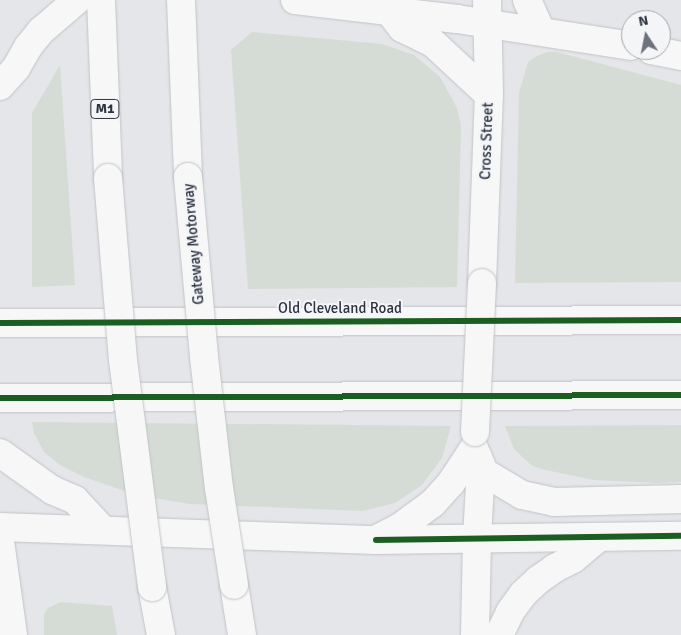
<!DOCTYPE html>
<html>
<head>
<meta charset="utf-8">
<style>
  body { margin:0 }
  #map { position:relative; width:681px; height:635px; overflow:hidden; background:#e4e6e9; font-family:Signika,sans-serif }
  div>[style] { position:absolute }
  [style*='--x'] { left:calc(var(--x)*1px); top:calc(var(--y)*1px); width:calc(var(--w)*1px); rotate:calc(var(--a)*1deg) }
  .green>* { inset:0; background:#d5dcd5 }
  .roads { filter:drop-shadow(0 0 1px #c1c3c6) drop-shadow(0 0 1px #c1c3c6) }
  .major>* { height:28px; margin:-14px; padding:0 14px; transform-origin:14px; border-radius:14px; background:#f7f7f8 }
  .highway>* { height:28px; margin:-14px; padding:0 14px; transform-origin:14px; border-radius:14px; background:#f7f7f8 }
  .bridges { filter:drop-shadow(0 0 1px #c1c3c6) drop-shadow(0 0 1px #c1c3c6) }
  .major-bridge>* { height:28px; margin:-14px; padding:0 14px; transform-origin:14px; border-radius:14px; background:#f7f7f8 }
  .highway-bridge>* { height:28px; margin:-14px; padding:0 14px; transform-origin:14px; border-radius:14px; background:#f7f7f8 }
  .cycleway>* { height:6px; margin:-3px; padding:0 3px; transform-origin:3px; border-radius:3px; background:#1b5e20 }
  span { translate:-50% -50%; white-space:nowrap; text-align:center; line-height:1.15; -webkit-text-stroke:4px #f3f5f7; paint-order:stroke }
  .shield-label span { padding:1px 4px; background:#f3f5f7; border:1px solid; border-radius:4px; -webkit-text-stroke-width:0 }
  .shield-label { font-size:14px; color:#2d3341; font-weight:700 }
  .street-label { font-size:15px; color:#2d3341 }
  .north { position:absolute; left:621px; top:10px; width:50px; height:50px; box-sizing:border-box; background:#f3f5f7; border:1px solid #a4a7ae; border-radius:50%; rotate:349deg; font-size:14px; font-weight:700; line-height:20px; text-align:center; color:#2d3341 }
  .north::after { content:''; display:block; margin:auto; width:18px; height:22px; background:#6d727c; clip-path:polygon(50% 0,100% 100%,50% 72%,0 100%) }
</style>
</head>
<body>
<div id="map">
  <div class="green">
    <i style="clip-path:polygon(252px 32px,382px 44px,414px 55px,440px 77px,457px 108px,461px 126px,457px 287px,248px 289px,231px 50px)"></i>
    <i style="clip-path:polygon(547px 52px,557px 52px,681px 85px,681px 282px,515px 283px,519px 93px,528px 62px,537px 56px)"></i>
    <i style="clip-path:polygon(60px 65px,75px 285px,32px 287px,32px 113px)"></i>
    <i style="clip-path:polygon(32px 422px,451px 426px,442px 458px,422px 485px,395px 503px,363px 511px,190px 504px,136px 495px,84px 477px,60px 465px,44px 452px,34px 433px)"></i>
    <i style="clip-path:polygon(681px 425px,681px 482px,658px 483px,594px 480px,541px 469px,531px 465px,514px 449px,505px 426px)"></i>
    <i style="clip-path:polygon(61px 602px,112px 606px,117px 635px,44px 635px,44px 614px,48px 608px)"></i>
  </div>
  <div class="roads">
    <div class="major">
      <i style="--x:295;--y:0;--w:163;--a:6.7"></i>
      <i style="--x:457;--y:19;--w:176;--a:8.8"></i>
      <i style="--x:527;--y:0;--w:34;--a:66"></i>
      <i style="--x:388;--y:10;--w:23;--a:52"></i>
      <i style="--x:402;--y:28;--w:34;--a:26"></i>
      <i style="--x:433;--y:43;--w:76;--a:42.9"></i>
      <i style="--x:651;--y:50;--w:31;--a:11"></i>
      <i style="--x:0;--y:86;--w:24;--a:-48"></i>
      <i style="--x:16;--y:68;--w:24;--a:-60"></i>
      <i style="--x:28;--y:47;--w:21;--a:-51"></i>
      <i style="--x:41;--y:31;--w:48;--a:-40.7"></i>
      <i style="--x:482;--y:283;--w:188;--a:-87.9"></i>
      <i style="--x:489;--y:95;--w:95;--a:-91.2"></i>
      <i style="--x:0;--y:453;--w:64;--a:35.4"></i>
      <i style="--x:52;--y:490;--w:25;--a:23"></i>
      <i style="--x:75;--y:500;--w:41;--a:47"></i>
      <i style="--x:477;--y:455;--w:11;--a:68"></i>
      <i style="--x:481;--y:465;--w:75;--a:93.1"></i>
      <i style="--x:480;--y:470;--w:49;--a:30.8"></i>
      <i style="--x:522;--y:495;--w:33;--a:12"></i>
      <i style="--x:554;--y:502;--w:127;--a:-1.4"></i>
      <i style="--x:0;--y:527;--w:376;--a:2"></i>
      <i style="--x:376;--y:540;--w:305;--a:-0.8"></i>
      <i style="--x:379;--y:538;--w:22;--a:-27"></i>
      <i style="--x:399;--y:528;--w:42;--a:-36.3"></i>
      <i style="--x:433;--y:503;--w:27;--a:-48"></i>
      <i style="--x:451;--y:483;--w:42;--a:-56.7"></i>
    </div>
    <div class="highway">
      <i style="--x:101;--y:0;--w:178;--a:87.7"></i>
      <i style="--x:181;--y:0;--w:177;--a:87.7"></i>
      <i style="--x:0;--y:323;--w:681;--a:-0.25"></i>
      <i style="--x:0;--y:398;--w:681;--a:-0.25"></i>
      <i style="--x:0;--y:541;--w:95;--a:82.1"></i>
      <i style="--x:234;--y:585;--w:51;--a:80.9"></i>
      <i style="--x:152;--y:587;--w:49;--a:79.4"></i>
      <i style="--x:475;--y:635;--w:95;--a:-88.8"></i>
      <i style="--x:499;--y:635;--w:25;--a:-64"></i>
      <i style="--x:510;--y:612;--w:22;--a:-54"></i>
      <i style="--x:523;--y:594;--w:21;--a:-43"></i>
      <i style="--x:538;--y:580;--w:21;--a:-35"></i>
      <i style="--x:555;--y:568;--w:20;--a:-27"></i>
      <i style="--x:573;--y:559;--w:33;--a:-40"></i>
    </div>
  </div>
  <div class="bridges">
    <div class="major-bridge">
      <i style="--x:475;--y:432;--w:149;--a:-87.3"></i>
    </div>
    <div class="highway-bridge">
      <i style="--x:188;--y:177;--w:181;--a:84.9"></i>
      <i style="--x:204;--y:357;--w:132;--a:83.5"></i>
      <i style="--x:219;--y:488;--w:98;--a:81.2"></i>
      <i style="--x:108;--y:178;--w:183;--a:85.3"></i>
      <i style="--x:123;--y:360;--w:229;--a:82.7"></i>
    </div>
  </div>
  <div class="cycleway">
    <i style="--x:0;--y:323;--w:681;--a:-0.25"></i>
    <i style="--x:0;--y:398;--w:681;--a:-0.25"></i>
    <i style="--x:376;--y:540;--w:305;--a:-0.8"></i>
  </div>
  <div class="shield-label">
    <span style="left:105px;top:109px">M1</span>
  </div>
  <div class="street-label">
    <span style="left:487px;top:141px;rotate:-88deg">Cross Street</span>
    <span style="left:194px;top:244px;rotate:-95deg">Gateway Motorway</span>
    <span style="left:340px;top:309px">Old Cleveland Road</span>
  </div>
  <div class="north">N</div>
</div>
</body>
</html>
